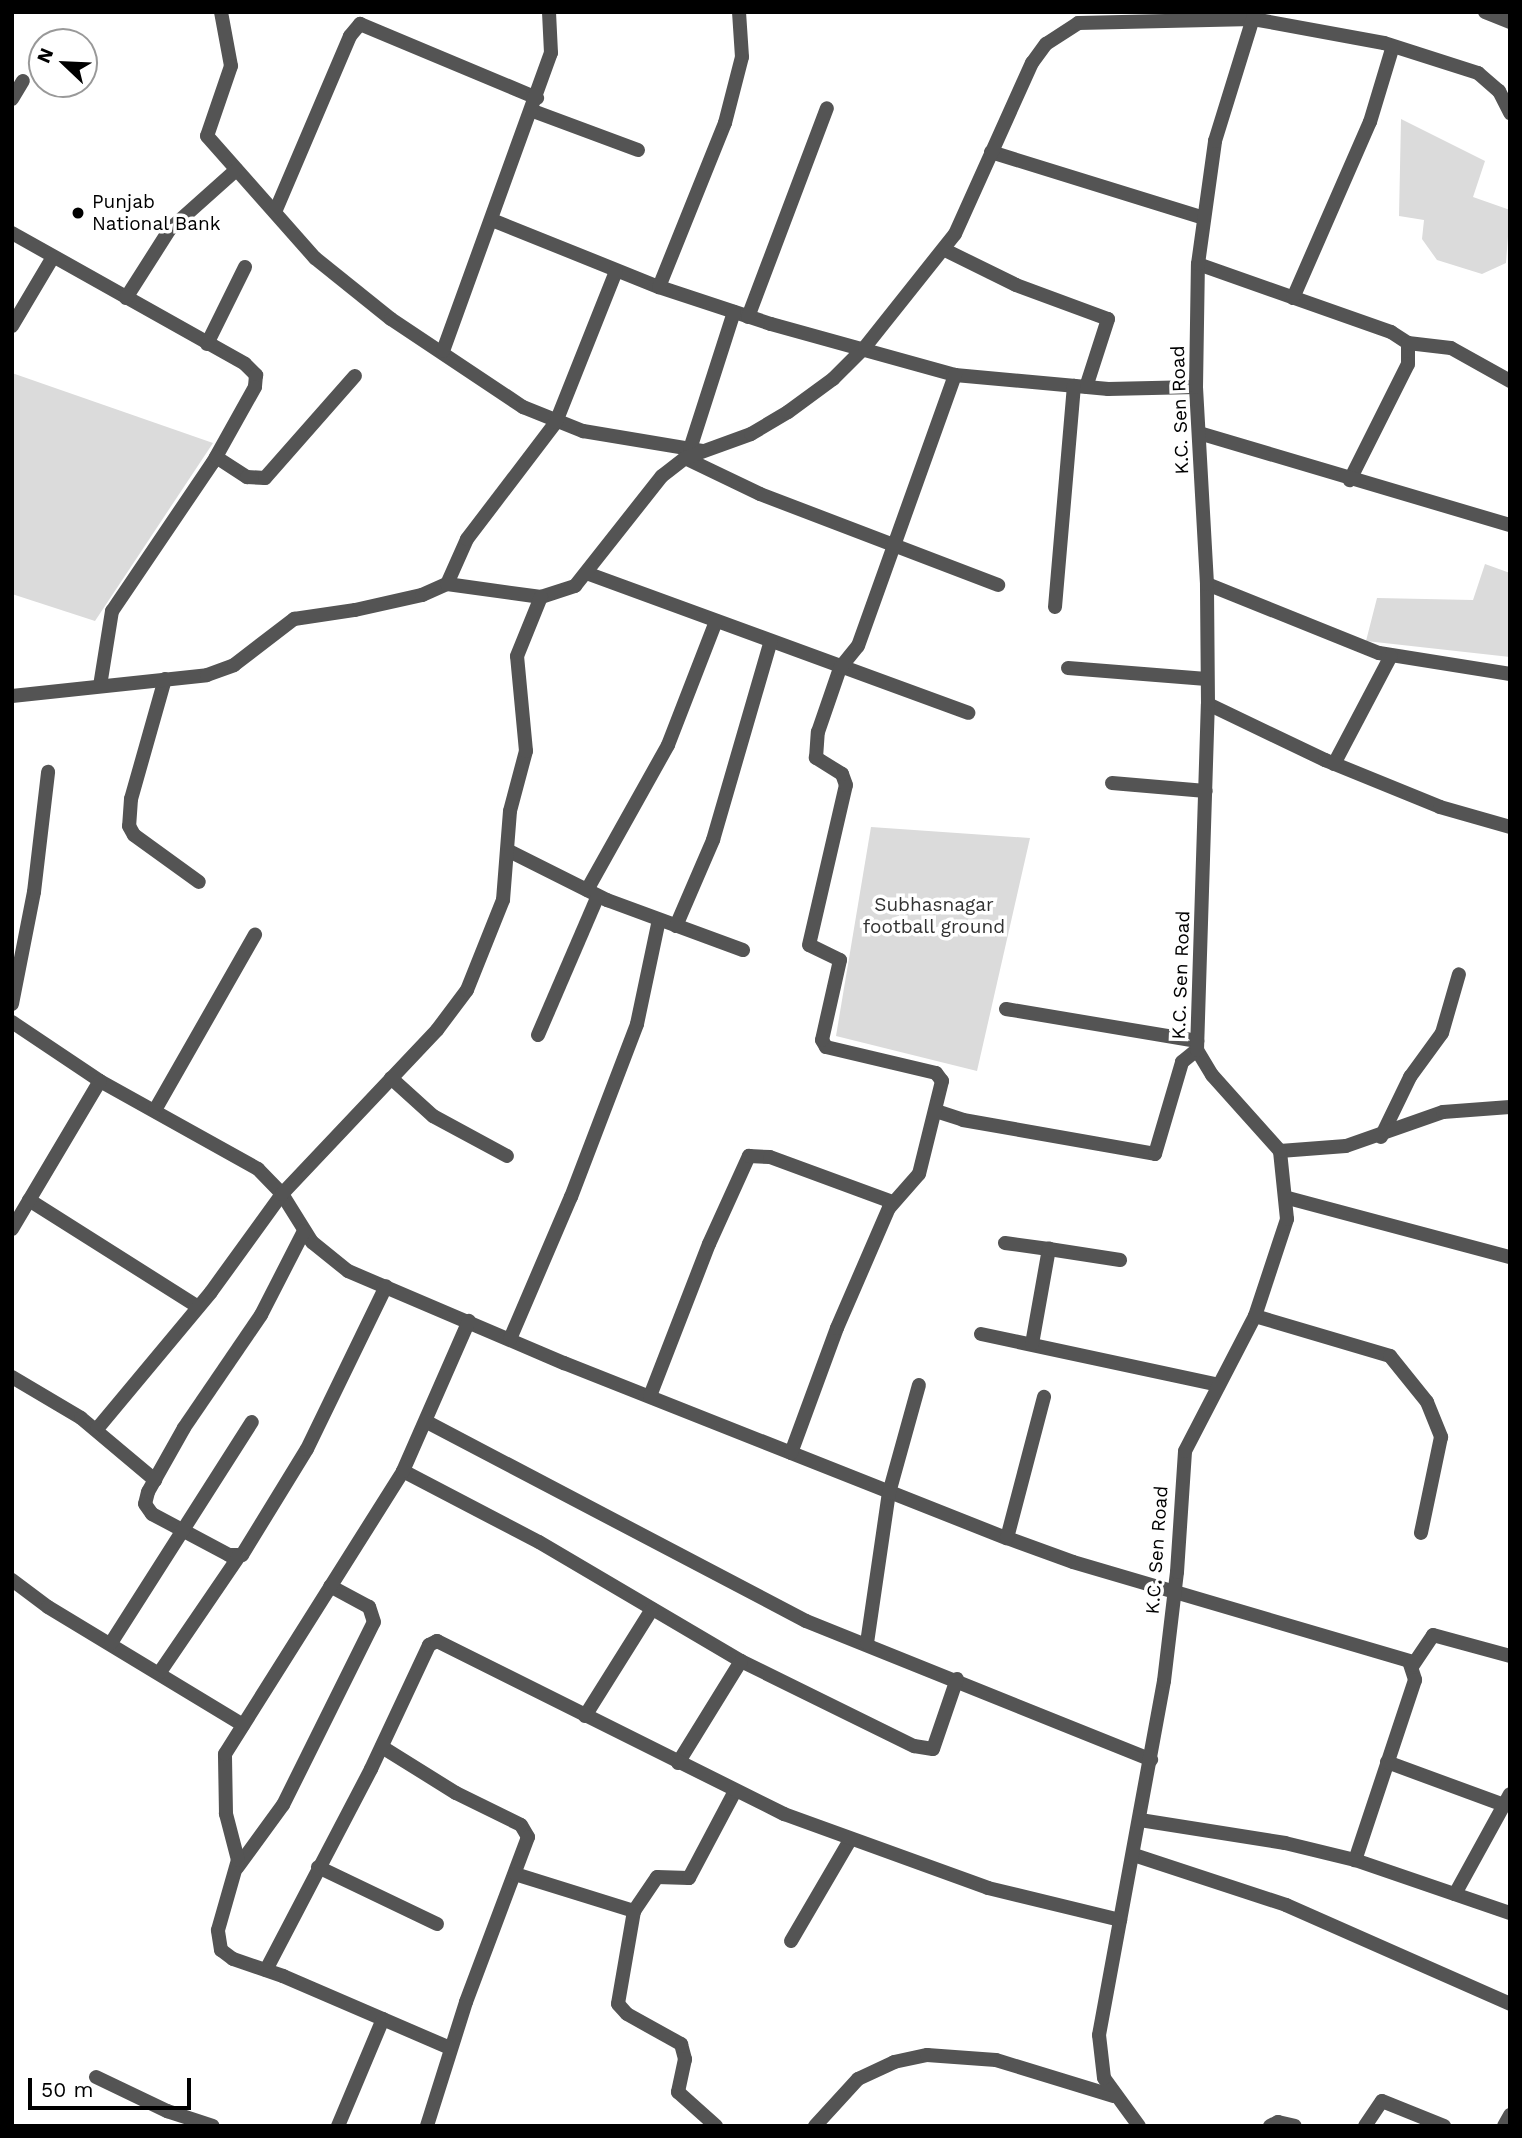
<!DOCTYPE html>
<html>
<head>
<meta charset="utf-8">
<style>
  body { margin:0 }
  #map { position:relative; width:1522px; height:2138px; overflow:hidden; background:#fff; font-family:"Work Sans",sans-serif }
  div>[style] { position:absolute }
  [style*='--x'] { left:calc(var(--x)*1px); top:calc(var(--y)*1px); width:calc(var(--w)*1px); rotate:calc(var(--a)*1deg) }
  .green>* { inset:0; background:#dbdbdb }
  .minor>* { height:14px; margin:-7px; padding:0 7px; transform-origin:7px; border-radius:7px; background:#545454 }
  .tertiary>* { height:14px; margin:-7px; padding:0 7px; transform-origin:7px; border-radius:7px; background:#545454 }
  .dots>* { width:19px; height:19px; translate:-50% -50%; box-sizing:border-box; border:4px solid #fff; border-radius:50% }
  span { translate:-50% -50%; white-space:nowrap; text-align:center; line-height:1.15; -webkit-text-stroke:7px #fff; paint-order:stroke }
  .poi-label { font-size:19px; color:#000 }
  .left { translate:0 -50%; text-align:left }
  .street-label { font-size:19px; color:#000 }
  .park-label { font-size:19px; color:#323232 }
  .frame { position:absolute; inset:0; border:14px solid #000; pointer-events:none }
  .north { position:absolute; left:28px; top:28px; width:70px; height:70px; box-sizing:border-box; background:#fff; border:2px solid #999; border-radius:50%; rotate:293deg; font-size:19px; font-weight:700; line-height:28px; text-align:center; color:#000 }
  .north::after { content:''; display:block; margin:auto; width:24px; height:32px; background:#000; clip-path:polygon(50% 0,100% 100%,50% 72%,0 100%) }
  .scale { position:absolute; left:28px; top:2078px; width:163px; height:32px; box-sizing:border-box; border:4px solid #000; border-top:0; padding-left:9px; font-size:21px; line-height:24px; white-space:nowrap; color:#000; -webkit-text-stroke:5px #fff; paint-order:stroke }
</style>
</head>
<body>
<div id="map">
  <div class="green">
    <i style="clip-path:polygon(1401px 119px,1485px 161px,1473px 197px,1510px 210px,1506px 263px,1482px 274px,1437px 260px,1422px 239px,1424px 220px,1399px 216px)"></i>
    <i style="clip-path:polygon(12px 373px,213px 443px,95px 621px,12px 594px)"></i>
    <i style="clip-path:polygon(1485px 564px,1510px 573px,1510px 657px,1366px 641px,1377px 598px,1473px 600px)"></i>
    <i style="clip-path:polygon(871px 827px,1030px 838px,977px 1071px,836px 1036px)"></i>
  </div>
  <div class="minor">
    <i style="--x:221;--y:12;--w:55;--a:79.5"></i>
    <i style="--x:231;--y:66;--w:74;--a:108.9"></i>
    <i style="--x:207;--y:136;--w:163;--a:48.5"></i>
    <i style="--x:315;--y:258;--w:97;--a:38.8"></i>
    <i style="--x:391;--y:319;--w:159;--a:33.7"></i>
    <i style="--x:523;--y:407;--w:65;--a:21.8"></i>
    <i style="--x:583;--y:431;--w:121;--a:9.5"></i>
    <i style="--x:1485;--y:12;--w:27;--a:22"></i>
    <i style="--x:12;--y:99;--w:21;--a:-59"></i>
    <i style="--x:533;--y:111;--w:112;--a:20.4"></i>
    <i style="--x:991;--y:152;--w:223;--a:17.2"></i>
    <i style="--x:275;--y:212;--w:191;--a:-66.9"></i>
    <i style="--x:350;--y:36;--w:16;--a:-50"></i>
    <i style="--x:360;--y:24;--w:192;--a:22.7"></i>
    <i style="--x:492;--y:220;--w:180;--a:21.9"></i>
    <i style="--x:659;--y:287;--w:118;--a:18.3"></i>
    <i style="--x:771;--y:324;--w:191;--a:15.5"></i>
    <i style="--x:955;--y:375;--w:154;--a:5.2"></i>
    <i style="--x:1108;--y:389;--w:88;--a:-1.3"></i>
    <i style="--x:12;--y:233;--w:267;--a:29.3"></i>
    <i style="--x:245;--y:364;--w:16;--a:45"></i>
    <i style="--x:256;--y:375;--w:12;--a:95"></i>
    <i style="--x:255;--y:387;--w:86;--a:119.2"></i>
    <i style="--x:213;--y:462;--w:180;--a:124.1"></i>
    <i style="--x:112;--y:611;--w:76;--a:99.1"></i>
    <i style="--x:945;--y:250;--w:79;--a:26.2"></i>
    <i style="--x:1016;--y:285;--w:98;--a:20.3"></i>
    <i style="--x:1108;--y:319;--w:71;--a:107.9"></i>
    <i style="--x:1198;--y:264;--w:205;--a:19.4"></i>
    <i style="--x:1391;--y:332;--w:20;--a:33"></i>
    <i style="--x:1408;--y:343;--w:21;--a:90"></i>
    <i style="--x:1408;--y:364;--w:130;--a:116.6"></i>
    <i style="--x:659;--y:287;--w:177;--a:-68.1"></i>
    <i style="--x:725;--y:123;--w:68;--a:-75.6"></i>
    <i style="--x:742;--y:57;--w:45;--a:-93.8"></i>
    <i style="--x:126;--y:298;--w:82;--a:-57.5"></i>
    <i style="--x:170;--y:229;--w:89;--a:-41.8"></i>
    <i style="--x:1293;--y:298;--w:192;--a:-66.4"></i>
    <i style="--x:1370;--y:122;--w:79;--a:-73.2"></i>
    <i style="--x:748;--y:317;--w:223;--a:-69.3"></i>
    <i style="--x:12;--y:326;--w:80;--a:-59.3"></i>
    <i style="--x:1408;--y:343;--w:43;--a:6.6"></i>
    <i style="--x:1451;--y:348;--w:68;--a:29.2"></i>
    <i style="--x:207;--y:344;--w:86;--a:-63.7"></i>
    <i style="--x:443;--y:351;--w:317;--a:-70.1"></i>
    <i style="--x:551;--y:53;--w:41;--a:-92.8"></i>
    <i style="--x:1199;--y:433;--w:324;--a:16.5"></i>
    <i style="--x:690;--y:449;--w:144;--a:-72.2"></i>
    <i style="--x:216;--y:457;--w:37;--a:33"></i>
    <i style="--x:247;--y:477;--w:18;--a:3"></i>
    <i style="--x:265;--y:478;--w:136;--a:-48.6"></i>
    <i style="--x:685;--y:458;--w:83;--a:25.6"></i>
    <i style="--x:760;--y:494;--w:255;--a:20.9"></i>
    <i style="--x:589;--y:574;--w:404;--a:20.1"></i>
    <i style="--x:447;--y:584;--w:49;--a:-66"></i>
    <i style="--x:467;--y:539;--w:147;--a:-52.7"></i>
    <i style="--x:556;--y:422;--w:162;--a:-68.3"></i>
    <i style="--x:1207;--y:584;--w:185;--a:21.9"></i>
    <i style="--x:1379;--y:653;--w:133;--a:9.1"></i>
    <i style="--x:1055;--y:607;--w:222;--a:-85.1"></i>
    <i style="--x:1068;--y:668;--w:139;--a:4.5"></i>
    <i style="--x:165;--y:679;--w:125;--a:105.8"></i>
    <i style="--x:131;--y:799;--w:27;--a:94"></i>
    <i style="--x:129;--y:826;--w:10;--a:61"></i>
    <i style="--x:134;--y:835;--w:80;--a:35.9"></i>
    <i style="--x:12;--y:696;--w:196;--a:-6.1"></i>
    <i style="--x:207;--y:675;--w:29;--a:-20"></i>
    <i style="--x:234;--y:665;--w:76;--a:-37.5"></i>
    <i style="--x:294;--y:619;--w:62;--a:-8.4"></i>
    <i style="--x:355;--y:610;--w:69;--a:-12.6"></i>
    <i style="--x:422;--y:595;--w:27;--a:-24"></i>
    <i style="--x:447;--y:584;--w:95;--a:7.9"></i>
    <i style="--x:541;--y:597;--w:36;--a:-18"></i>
    <i style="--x:575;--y:586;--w:140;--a:-51.7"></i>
    <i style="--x:662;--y:476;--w:29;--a:-38"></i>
    <i style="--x:685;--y:458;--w:70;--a:-20"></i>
    <i style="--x:751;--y:434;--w:43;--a:-30.7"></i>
    <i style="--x:788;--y:412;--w:56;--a:-36.3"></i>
    <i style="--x:833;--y:379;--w:45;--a:-45"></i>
    <i style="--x:865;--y:347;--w:144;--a:-51.5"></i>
    <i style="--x:955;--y:234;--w:188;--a:-65.8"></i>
    <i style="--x:1032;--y:63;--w:24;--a:-54"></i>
    <i style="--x:1046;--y:44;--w:38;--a:-33"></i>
    <i style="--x:1078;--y:23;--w:175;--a:-1.3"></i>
    <i style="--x:1253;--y:19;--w:133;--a:10.4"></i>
    <i style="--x:1384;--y:43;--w:99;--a:17.7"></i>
    <i style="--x:1478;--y:73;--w:28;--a:41"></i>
    <i style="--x:1499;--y:91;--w:25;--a:63"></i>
    <i style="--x:1208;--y:704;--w:130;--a:25.6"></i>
    <i style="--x:1325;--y:760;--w:124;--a:22.2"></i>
    <i style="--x:1440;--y:807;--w:73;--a:15.9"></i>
    <i style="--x:1334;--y:764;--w:122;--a:-62.2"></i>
    <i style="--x:1112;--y:783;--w:94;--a:4.9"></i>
    <i style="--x:509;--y:851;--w:110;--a:26.6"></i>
    <i style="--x:607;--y:900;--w:145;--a:20.2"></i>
    <i style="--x:587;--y:890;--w:166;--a:-60.8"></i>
    <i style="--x:668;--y:745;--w:133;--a:-68.8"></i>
    <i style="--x:676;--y:926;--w:94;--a:-66.7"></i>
    <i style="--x:713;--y:840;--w:207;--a:-73.8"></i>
    <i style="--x:12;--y:1004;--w:114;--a:-78.9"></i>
    <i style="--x:34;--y:892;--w:121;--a:-83.3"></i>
    <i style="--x:1006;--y:1009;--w:194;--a:9.5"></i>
    <i style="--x:12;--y:1022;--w:106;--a:33.8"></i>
    <i style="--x:100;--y:1081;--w:181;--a:29.1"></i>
    <i style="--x:258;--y:1169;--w:35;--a:46"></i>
    <i style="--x:282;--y:1194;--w:57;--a:58"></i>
    <i style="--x:312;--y:1242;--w:46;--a:38.9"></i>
    <i style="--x:348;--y:1271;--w:235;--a:23.1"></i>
    <i style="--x:564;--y:1363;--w:476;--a:21.6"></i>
    <i style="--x:1007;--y:1538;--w:70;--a:20"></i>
    <i style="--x:1073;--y:1562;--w:350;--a:16.4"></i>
    <i style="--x:1409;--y:1661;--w:20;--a:72"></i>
    <i style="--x:1415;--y:1680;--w:190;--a:108.4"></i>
    <i style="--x:538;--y:1035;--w:151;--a:-66.7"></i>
    <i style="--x:391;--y:1078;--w:57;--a:42.1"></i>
    <i style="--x:433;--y:1116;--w:84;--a:28.4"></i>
    <i style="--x:155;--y:1110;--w:202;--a:-60.3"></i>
    <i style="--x:936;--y:1111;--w:28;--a:18"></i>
    <i style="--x:963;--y:1120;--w:195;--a:10"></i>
    <i style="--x:1155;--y:1154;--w:96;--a:-73.6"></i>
    <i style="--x:1182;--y:1062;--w:19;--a:-39"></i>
    <i style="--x:1381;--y:1137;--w:67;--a:-64.2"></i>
    <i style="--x:1410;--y:1077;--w:54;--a:-54"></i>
    <i style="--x:1442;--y:1033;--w:61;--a:-73.9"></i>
    <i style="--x:1280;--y:1151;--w:66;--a:-4.3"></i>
    <i style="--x:1346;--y:1146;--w:103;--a:-19.3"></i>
    <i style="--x:1443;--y:1112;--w:67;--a:-4.3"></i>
    <i style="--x:1288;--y:1198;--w:230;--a:14.9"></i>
    <i style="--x:29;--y:1200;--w:200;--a:32.3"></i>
    <i style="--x:12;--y:1229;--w:172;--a:-59.3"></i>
    <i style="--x:304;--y:1231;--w:94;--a:117.1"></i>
    <i style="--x:261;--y:1315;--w:137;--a:124.3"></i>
    <i style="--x:184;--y:1428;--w:73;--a:119.4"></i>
    <i style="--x:148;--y:1492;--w:12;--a:104"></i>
    <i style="--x:145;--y:1504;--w:12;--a:55"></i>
    <i style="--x:152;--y:1514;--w:87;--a:28"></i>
    <i style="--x:229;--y:1555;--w:13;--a:0"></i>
    <i style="--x:242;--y:1555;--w:124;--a:-58.5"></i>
    <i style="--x:307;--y:1449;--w:181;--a:-64.1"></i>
    <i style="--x:1005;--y:1243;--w:44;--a:7.8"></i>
    <i style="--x:1255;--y:1316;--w:141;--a:16.5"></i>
    <i style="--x:1390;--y:1356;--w:59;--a:51.2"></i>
    <i style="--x:1427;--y:1402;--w:38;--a:68"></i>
    <i style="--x:1441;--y:1437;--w:98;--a:101.8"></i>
    <i style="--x:981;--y:1334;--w:243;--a:12.1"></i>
    <i style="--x:510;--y:1339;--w:155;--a:-66.8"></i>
    <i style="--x:571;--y:1197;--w:185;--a:-69.1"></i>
    <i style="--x:637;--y:1024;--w:106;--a:-78.1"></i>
    <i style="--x:1032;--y:1344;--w:97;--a:-79.9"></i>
    <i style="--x:1049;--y:1249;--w:72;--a:8.8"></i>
    <i style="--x:12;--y:1377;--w:80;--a:30.7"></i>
    <i style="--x:81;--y:1418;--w:97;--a:40"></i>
    <i style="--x:650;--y:1396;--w:163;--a:-68.8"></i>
    <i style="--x:709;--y:1244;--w:97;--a:-65.6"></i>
    <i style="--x:749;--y:1156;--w:21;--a:3"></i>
    <i style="--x:770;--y:1157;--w:130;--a:20.2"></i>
    <i style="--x:427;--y:1422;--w:428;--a:27.7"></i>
    <i style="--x:806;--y:1621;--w:372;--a:21.9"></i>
    <i style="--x:97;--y:1429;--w:178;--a:-50.2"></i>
    <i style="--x:211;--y:1292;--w:121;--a:-54.1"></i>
    <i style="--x:282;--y:1194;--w:226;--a:-46.6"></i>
    <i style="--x:437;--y:1030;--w:50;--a:-53.1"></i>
    <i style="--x:467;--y:990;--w:97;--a:-68.2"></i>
    <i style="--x:503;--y:900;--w:89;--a:-85.5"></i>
    <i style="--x:510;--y:811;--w:62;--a:-75.1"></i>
    <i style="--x:526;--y:751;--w:95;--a:-95.4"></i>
    <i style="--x:517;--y:656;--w:64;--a:-67.9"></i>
    <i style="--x:791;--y:1453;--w:133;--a:-69.8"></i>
    <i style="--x:837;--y:1328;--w:131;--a:-66.6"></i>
    <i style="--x:889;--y:1208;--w:45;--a:-48.6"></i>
    <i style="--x:919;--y:1174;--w:96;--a:-76.1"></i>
    <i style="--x:942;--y:1081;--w:10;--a:-127"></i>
    <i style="--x:936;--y:1073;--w:113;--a:-166.7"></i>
    <i style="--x:826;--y:1047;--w:8;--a:-120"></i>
    <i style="--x:822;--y:1040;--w:82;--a:-77.3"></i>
    <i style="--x:840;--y:960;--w:34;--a:-154"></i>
    <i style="--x:809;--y:945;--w:164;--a:-77"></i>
    <i style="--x:846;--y:785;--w:12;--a:-110"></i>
    <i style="--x:842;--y:774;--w:31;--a:-148"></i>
    <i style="--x:816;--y:758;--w:26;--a:-86"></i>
    <i style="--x:818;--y:732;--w:68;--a:-71"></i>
    <i style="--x:840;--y:668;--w:28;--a:-51"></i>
    <i style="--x:858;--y:646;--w:288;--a:-70.3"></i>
    <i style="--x:403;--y:1471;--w:153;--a:27.6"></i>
    <i style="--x:539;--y:1542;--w:234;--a:30.5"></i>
    <i style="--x:741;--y:1661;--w:193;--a:26.2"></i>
    <i style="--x:914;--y:1746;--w:19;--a:9"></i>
    <i style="--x:933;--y:1749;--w:74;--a:-71.1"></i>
    <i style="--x:1007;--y:1538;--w:146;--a:-75.3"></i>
    <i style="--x:12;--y:1580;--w:45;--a:36.9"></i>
    <i style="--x:48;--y:1607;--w:228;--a:31.2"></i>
    <i style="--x:111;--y:1643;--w:262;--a:-57.5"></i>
    <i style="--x:867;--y:1643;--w:152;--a:-81.7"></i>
    <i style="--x:889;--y:1493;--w:112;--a:-74.5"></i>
    <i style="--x:1413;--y:1665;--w:36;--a:-56"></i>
    <i style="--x:1433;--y:1635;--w:80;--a:15.3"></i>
    <i style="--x:160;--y:1672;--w:140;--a:-55.7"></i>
    <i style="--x:585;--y:1716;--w:126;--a:-57.9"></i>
    <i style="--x:382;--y:1747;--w:87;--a:31.9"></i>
    <i style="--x:456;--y:1793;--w:72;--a:26.2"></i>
    <i style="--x:521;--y:1825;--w:14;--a:60"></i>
    <i style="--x:528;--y:1837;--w:176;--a:110.6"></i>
    <i style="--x:466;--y:2002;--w:130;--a:107.5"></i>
    <i style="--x:1387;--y:1762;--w:125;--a:20.2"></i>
    <i style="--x:678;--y:1763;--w:120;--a:-58.3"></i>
    <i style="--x:1140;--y:1820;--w:147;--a:9"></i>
    <i style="--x:1285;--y:1843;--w:72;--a:13.7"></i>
    <i style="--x:1355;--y:1860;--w:164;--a:18.9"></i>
    <i style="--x:1134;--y:1855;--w:160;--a:18.2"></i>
    <i style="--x:1286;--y:1905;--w:245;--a:23.8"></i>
    <i style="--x:318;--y:1867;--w:132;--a:25.6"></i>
    <i style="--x:237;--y:1868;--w:78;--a:-53.9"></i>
    <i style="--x:283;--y:1805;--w:204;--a:-63.6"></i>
    <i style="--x:374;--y:1622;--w:16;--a:-108"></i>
    <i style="--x:369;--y:1607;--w:44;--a:-151.7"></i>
    <i style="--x:515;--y:1874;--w:125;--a:17.3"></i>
    <i style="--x:634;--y:1911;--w:41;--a:-55.9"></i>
    <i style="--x:657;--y:1877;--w:32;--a:2"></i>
    <i style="--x:689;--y:1878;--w:98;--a:-62.1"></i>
    <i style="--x:1455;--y:1894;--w:114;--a:-61.2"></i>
    <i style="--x:634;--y:1911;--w:94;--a:99.8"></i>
    <i style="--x:618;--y:2004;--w:13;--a:48"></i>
    <i style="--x:627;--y:2014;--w:62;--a:29.1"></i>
    <i style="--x:681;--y:2044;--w:16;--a:75"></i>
    <i style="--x:685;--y:2059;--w:34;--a:102"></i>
    <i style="--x:678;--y:2092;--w:51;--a:41.8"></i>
    <i style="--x:791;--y:1941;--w:117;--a:-59.7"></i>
    <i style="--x:266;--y:1970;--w:227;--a:-62.4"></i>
    <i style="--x:371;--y:1769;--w:137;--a:-64.9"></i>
    <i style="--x:429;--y:1645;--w:9;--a:-27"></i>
    <i style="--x:437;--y:1641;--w:388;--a:26.5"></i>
    <i style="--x:784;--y:1814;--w:217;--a:19.9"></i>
    <i style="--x:988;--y:1888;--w:136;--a:13.6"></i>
    <i style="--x:450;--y:2048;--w:182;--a:-156.7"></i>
    <i style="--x:283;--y:1976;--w:53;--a:-161.2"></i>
    <i style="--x:233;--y:1959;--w:15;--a:-143"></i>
    <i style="--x:221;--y:1950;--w:20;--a:-99"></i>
    <i style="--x:218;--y:1930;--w:73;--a:-74.1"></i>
    <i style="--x:238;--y:1860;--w:48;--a:-104.6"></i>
    <i style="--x:226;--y:1814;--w:60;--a:-91"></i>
    <i style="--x:225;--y:1754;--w:334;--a:-57.8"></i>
    <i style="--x:403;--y:1471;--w:164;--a:-66.3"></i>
    <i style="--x:96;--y:2077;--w:79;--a:25.6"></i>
    <i style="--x:167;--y:2111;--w:48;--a:18.1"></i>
    <i style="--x:338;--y:2126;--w:116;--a:-67.2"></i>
    <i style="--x:815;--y:2126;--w:64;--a:-47.5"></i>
    <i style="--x:858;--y:2079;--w:40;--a:-25"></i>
    <i style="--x:894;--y:2062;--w:34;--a:-12"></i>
    <i style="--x:927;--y:2055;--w:69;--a:4.1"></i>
    <i style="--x:996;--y:2060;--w:123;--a:17"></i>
    <i style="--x:1270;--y:2126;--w:9;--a:-27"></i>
    <i style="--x:1278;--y:2122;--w:17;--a:13"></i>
    <i style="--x:1365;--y:2126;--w:30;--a:-56"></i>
    <i style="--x:1382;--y:2101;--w:67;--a:22"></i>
    <i style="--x:1504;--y:2126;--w:13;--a:-61"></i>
  </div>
  <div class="tertiary">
    <i style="--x:1139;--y:2126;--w:59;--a:-126.1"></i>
    <i style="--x:1104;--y:2078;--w:43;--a:-96.6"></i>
    <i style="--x:1099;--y:2035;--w:360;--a:-79.6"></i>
    <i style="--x:1164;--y:1681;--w:110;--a:-83.2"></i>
    <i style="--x:1177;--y:1572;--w:121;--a:-86.2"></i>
    <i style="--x:1185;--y:1451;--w:152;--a:-62.6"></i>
    <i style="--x:1255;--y:1316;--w:102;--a:-71.7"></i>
    <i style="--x:1287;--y:1219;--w:68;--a:-95.9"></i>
    <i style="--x:1280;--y:1151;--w:102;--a:-131.8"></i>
    <i style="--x:1212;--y:1075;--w:29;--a:-121"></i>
    <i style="--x:1197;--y:1050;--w:346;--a:-88.2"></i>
    <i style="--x:1208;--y:704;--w:120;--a:-90.5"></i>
    <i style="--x:1207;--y:584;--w:197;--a:-93.2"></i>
    <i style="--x:1196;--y:387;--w:123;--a:-89.1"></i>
    <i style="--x:1198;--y:264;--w:124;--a:-82.1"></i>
    <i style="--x:1215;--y:141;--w:135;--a:-72.8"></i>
  </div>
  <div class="dots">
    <i style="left:78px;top:213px;background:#000"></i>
  </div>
  <div class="poi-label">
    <span class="left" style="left:92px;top:213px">Punjab<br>National Bank</span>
  </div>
  <div class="street-label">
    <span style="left:1180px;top:410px;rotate:-92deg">K.C. Sen Road</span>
    <span style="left:1181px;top:975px;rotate:-88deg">K.C. Sen Road</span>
    <span style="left:1157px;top:1550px;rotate:-86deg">K.C. Sen Road</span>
  </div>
  <div class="park-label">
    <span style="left:934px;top:916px">Subhasnagar<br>football ground</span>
  </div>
  <div class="frame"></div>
  <div class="north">N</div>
  <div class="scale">50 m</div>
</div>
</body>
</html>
